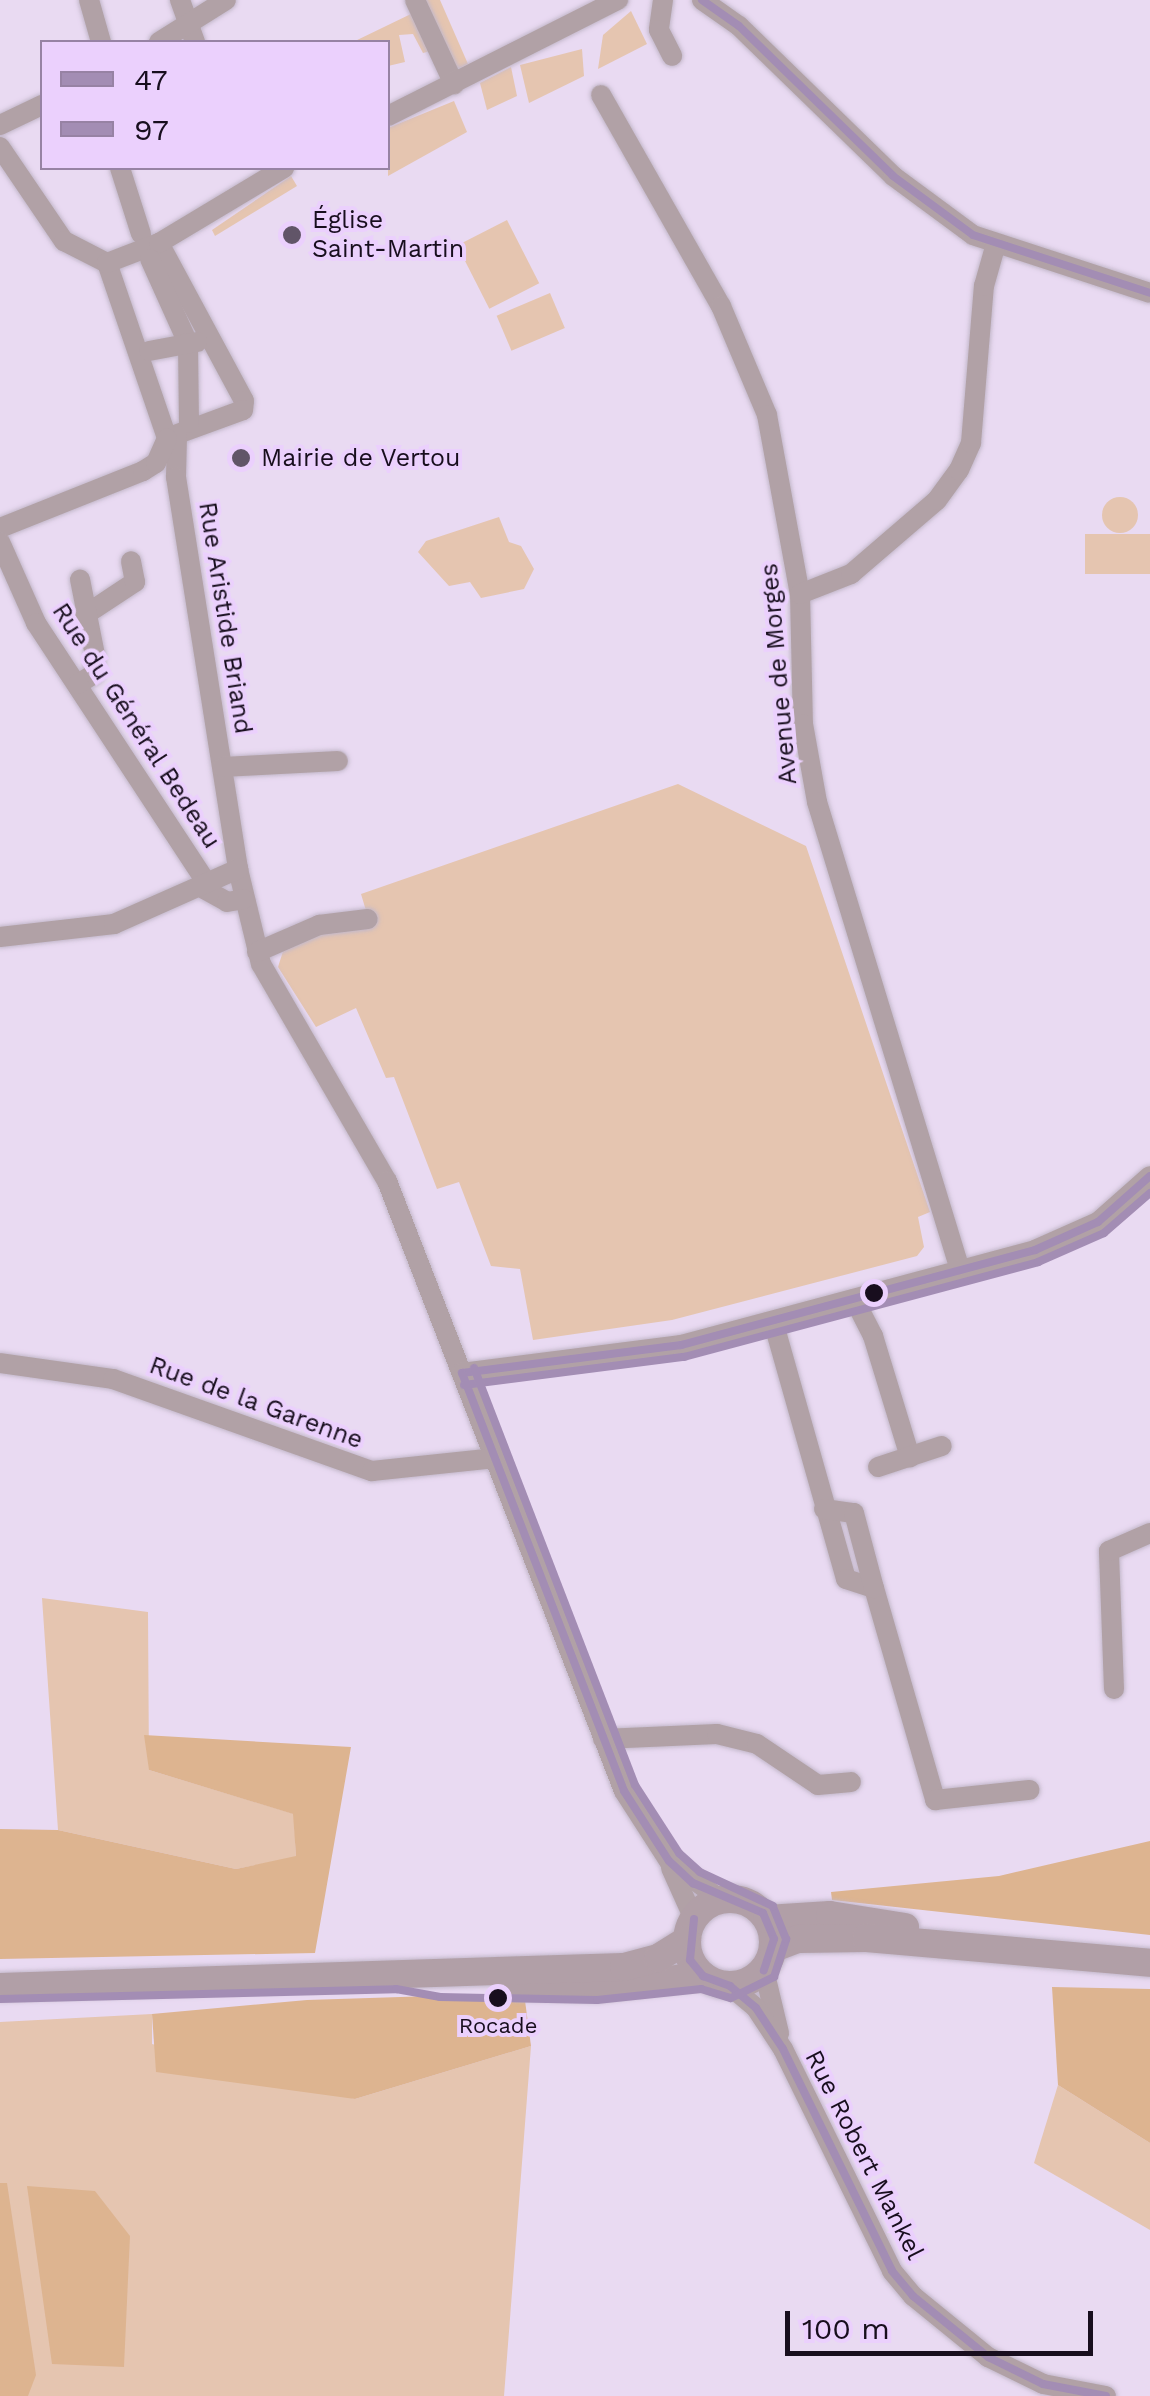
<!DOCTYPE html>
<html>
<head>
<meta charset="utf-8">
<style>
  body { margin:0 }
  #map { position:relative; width:1150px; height:2396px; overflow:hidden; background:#e9daf2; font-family:"Work Sans",sans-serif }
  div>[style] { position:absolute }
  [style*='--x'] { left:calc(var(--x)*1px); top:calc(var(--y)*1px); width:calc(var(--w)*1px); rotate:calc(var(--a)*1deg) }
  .green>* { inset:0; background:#e5c5b0; transform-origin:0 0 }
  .round { border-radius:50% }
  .forest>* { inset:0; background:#ddb490 }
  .roads { filter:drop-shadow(0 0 2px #c3b8ca) drop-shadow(0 0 2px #c3b8ca) }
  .street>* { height:20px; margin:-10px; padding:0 10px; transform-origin:10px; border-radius:10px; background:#b1a1a6 }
  .secondary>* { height:28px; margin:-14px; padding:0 14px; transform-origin:14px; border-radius:14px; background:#b19fa7 }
  .secondary>.ring { margin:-14px; padding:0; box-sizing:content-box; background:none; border:28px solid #b19fa7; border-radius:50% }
  .bus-1>* { height:8px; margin:-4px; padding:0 4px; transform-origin:4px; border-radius:4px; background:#a38db4 }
  .bus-2>* { height:8px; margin:-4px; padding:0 4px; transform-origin:4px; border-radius:4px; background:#a38db4 }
  .dots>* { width:28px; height:28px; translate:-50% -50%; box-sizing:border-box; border:5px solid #ebd0fd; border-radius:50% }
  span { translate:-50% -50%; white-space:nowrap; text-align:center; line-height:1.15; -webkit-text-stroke:8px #ebd0fd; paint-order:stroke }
  .bus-label { font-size:22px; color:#180e1e }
  .poi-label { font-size:25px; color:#180e1e }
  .left { translate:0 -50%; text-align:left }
  .street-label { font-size:25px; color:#180e1e }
  .legend { position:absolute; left:40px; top:40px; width:350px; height:130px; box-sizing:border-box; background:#ebd0fd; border:2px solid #9782a4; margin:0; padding:12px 18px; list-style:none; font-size:30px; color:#180e1e }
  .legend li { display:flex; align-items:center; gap:20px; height:50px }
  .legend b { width:50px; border:2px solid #9782a4 }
  .scale { position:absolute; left:785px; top:2311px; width:308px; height:45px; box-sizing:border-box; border:5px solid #180e1e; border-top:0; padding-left:12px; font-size:30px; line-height:35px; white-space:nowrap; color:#180e1e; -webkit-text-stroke:8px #ebd0fd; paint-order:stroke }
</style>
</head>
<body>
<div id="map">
  <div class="green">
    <i style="clip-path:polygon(424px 0,440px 0,468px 64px,454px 71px)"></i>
    <i style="clip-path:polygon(631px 11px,647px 44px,598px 69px,603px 35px)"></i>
    <i style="clip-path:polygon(415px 12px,434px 50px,423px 53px,413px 34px,399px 35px,405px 62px,388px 66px,388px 42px,353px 42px)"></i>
    <i style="clip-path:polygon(582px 49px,584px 76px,529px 103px,520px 65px)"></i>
    <i style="clip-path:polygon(511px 67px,517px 96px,487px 110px,480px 83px)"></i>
    <i style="clip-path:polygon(454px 101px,467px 132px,388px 176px,388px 128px)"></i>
    <i style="clip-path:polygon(291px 176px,297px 186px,215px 236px,212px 230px)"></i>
    <i style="left:507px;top:220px;width:71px;height:56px;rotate:63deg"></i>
    <i style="left:550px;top:293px;width:38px;height:58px;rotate:67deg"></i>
    <i class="round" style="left:1102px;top:497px;width:36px;height:36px"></i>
    <i style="clip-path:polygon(499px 517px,509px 542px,521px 546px,534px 569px,524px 589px,481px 598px,470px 582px,449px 586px,418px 552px,426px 541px)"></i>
    <i style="left:1150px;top:534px;width:40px;height:65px;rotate:90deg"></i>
    <i style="clip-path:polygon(678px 784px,806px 846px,930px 1212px,918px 1217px,924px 1247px,917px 1256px,672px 1320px,533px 1340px,520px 1269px,491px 1266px,459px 1182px,437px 1189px,394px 1077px,386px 1078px,356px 1008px,316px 1027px,278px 967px,286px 942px,367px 914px,361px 894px)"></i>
    <i style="clip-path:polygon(42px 1598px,148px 1612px,149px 1770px,294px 1814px,296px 1857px,236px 1869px,58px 1830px)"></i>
    <i style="clip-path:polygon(152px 2014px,152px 2044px,355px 2099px,531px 2046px,504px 2396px,0 2396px,0 2022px)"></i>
    <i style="clip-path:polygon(1058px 2085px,1150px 2143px,1150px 2230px,1034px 2163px)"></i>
  </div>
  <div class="forest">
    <i style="clip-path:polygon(144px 1735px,351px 1747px,315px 1953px,0 1959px,0 1829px,58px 1830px,236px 1869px,296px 1856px,293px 1814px,149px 1770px)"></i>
    <i style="clip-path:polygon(1150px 1841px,1150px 1935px,832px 1900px,831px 1892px,999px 1876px)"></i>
    <i style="clip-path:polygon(1052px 1987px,1150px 1989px,1150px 2143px,1058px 2085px)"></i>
    <i style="clip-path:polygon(524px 1993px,531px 2046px,355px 2099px,156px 2072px,152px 2014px,307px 2000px)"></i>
    <i style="clip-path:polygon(0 2183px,7px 2183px,36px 2375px,28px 2396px,0 2396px)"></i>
    <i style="clip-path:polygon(27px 2186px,95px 2191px,130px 2236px,124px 2367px,52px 2364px)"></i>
  </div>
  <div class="roads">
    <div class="street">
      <i style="--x:89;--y:0;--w:44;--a:74.1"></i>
      <i style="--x:180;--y:0;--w:45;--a:70.3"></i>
      <i style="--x:415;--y:0;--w:93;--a:65.1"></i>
      <i style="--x:663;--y:0;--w:30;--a:98"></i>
      <i style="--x:659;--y:30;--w:29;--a:63"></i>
      <i style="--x:702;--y:0;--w:45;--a:35.1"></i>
      <i style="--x:739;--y:26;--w:215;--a:44.2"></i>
      <i style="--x:893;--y:176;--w:99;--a:36.4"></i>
      <i style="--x:973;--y:235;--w:186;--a:18.1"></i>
      <i style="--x:159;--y:42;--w:79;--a:-32.1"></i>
      <i style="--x:601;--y:95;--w:243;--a:60.4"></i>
      <i style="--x:721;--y:306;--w:118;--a:67.1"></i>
      <i style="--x:767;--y:415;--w:182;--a:79.6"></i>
      <i style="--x:800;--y:594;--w:130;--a:88.7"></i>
      <i style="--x:803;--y:724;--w:79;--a:79.8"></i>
      <i style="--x:817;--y:802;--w:490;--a:73"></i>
      <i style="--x:388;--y:116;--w:258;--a:-26.8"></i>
      <i style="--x:0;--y:125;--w:47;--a:-25.5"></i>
      <i style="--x:0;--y:147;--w:114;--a:55.8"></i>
      <i style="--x:64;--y:241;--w:48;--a:27.1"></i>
      <i style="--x:120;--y:168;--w:69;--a:72.3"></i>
      <i style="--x:159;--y:243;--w:179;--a:61.7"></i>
      <i style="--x:244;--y:401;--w:9;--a:96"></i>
      <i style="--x:243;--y:410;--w:81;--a:159.8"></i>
      <i style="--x:167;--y:438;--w:185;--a:-108.9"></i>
      <i style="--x:107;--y:263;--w:56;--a:-21"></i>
      <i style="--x:159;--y:243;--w:146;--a:-31"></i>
      <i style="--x:150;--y:259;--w:92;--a:65.7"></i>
      <i style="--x:188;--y:343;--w:80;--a:89.3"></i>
      <i style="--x:149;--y:351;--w:49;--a:-10.6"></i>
      <i style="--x:177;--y:436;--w:41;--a:91.4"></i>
      <i style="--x:176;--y:477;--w:397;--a:81"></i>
      <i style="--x:238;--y:869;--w:98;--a:76.4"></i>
      <i style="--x:261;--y:964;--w:251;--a:59.9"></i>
      <i style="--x:387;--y:1181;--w:654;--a:68.77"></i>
      <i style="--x:624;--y:1791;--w:83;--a:57.3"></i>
      <i style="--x:669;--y:1861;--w:65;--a:36.9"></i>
      <i style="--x:0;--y:528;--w:154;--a:-21.7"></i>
      <i style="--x:143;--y:471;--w:15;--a:-32"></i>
      <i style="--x:156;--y:463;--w:27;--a:-66"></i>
      <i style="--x:0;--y:542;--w:89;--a:66"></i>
      <i style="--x:36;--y:623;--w:311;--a:56.7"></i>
      <i style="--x:800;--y:594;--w:55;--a:-21.4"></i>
      <i style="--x:851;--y:574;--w:113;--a:-40.7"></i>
      <i style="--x:937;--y:500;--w:37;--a:-54"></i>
      <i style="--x:959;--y:470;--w:30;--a:-66"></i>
      <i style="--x:971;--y:443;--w:158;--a:-85.3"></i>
      <i style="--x:984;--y:286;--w:41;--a:-74.2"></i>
      <i style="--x:85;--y:615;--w:60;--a:-33.4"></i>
      <i style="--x:135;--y:582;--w:21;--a:-101"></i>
      <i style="--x:78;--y:684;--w:19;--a:-32"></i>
      <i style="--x:94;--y:674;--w:19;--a:-87"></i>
      <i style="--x:95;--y:655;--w:77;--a:-101.2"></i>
      <i style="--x:223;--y:767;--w:115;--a:-3"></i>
      <i style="--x:204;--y:889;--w:26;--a:29"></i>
      <i style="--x:227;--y:902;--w:17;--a:-10"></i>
      <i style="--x:0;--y:937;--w:115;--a:-6.5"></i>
      <i style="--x:114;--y:924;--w:136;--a:-23.9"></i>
      <i style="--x:257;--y:952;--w:68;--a:-23.5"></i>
      <i style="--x:319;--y:925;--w:49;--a:-7"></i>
      <i style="--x:854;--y:1299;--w:42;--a:62.8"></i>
      <i style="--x:873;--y:1336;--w:127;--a:73"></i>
      <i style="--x:773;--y:1321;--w:268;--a:74.2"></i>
      <i style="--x:846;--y:1579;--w:29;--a:18"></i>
      <i style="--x:874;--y:1588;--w:221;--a:73.9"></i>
      <i style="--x:935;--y:1800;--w:95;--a:-6.1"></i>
      <i style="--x:0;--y:1363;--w:114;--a:8.1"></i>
      <i style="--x:113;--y:1379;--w:275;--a:19.6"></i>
      <i style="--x:372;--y:1471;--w:124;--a:-6"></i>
      <i style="--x:462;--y:1373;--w:221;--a:-7.3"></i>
      <i style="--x:681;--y:1345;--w:367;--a:-15"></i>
      <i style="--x:1035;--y:1250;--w:69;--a:-24"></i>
      <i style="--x:1098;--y:1222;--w:69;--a:-41.5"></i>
      <i style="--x:878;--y:1467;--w:67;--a:-18.2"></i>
      <i style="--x:824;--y:1509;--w:30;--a:8"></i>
      <i style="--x:854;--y:1513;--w:78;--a:75.1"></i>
      <i style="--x:1114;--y:1689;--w:138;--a:-92.1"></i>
      <i style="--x:1109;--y:1551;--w:45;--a:-23.7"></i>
      <i style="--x:603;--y:1739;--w:114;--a:-2.5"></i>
      <i style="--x:717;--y:1734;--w:41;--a:14"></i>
      <i style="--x:757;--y:1744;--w:73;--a:33.9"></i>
      <i style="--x:818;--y:1785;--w:33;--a:-5"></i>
      <i style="--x:671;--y:1868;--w:56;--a:65.7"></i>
      <i style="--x:764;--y:1970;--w:65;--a:76.6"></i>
      <i style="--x:730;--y:1986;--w:34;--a:40"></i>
      <i style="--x:756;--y:2008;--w:49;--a:56.6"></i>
      <i style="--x:783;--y:2049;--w:247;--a:63.8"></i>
      <i style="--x:892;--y:2271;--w:33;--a:50"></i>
      <i style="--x:913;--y:2296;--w:97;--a:39.1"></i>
      <i style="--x:988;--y:2357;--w:61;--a:26.1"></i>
      <i style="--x:1043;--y:2384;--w:64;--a:10.8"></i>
    </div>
    <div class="secondary">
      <i class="ring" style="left:687px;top:1899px;width:58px;height:58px"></i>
      <i style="--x:767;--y:1919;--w:63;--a:-3.6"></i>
      <i style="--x:830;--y:1915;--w:76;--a:9.1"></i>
      <i style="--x:774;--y:1948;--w:26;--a:-21"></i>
      <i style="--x:798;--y:1939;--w:68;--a:-0.8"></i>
      <i style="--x:866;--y:1938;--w:285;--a:5"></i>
      <i style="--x:518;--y:1986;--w:79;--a:1.5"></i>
      <i style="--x:597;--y:1988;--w:107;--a:-6.5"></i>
      <i style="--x:0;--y:1987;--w:624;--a:-1.84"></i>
      <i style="--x:624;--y:1967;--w:35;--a:-15"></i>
      <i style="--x:658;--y:1958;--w:34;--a:-32"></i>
    </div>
  </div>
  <div class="bus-1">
    <i style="--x:702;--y:0;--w:45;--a:35.1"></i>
    <i style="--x:739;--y:26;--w:215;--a:44.2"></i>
    <i style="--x:893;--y:176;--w:99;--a:36.4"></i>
    <i style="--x:973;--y:235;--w:186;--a:18.1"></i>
    <i style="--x:462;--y:1373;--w:221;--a:-7.3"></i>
    <i style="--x:681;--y:1345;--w:367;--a:-15"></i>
    <i style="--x:1035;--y:1250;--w:69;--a:-24"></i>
    <i style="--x:1098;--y:1222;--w:69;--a:-41.5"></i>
    <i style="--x:462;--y:1373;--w:448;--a:68.8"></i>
    <i style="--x:624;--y:1791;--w:83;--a:57.3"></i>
    <i style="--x:669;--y:1861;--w:33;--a:43"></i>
    <i style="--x:693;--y:1883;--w:76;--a:23.2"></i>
    <i style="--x:763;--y:1913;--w:28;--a:67"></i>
    <i style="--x:774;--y:1939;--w:33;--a:108"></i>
    <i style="--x:694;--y:1919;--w:41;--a:95.6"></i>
    <i style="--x:690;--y:1960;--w:21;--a:51"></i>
    <i style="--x:703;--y:1976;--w:29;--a:20"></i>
    <i style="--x:730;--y:1986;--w:34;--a:40"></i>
    <i style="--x:756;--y:2008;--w:49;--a:56.6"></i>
    <i style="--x:783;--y:2049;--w:247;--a:63.8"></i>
    <i style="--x:892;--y:2271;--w:33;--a:50"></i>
    <i style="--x:913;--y:2296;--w:97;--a:39.1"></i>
    <i style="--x:988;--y:2357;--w:61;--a:26.1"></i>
    <i style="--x:1043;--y:2384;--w:64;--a:10.8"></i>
  </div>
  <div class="bus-2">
    <i style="--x:464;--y:1385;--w:222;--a:-7.3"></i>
    <i style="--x:684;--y:1357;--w:367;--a:-15"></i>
    <i style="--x:1038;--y:1262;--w:72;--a:-23.7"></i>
    <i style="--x:1104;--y:1233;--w:61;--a:-41"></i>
    <i style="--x:0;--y:1999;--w:396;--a:-1.4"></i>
    <i style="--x:396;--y:1989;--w:45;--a:10.3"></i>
    <i style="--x:440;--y:1997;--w:157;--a:1.1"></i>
    <i style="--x:597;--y:2000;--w:105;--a:-6"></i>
    <i style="--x:701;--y:1989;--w:31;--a:17"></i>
    <i style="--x:731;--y:1998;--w:48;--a:-26"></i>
    <i style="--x:774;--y:1977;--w:40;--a:-72"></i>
    <i style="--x:786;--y:1939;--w:35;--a:-112"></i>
    <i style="--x:773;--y:1906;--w:81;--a:-155"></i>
    <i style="--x:700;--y:1872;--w:28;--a:-138"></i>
    <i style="--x:679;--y:1853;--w:81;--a:-122.9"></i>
    <i style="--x:635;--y:1785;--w:447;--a:-111.1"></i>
  </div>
  <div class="dots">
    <i style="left:292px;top:235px;background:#615568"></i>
    <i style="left:241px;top:458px;background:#615568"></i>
    <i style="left:874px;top:1293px;background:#180e1e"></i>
    <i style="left:498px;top:1998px;background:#180e1e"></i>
  </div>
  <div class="bus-label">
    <span style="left:498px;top:2026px">Rocade</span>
  </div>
  <div class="poi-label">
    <span class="left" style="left:312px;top:235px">Église<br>Saint-Martin</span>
    <span class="left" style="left:261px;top:458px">Mairie de Vertou</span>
  </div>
  <div class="street-label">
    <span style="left:225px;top:618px;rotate:81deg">Rue Aristide Briand</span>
    <span style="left:779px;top:674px;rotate:-95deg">Avenue de Morges</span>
    <span style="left:136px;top:726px;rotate:57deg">Rue du Général Bedeau</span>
    <span style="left:256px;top:1403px;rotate:20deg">Rue de la Garenne</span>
    <span style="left:864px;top:2155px;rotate:63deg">Rue Robert Mankel</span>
  </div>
  <ul class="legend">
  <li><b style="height:12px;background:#a38db4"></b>47</li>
  <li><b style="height:12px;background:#a38db4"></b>97</li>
  </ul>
  <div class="scale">100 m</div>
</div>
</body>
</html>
